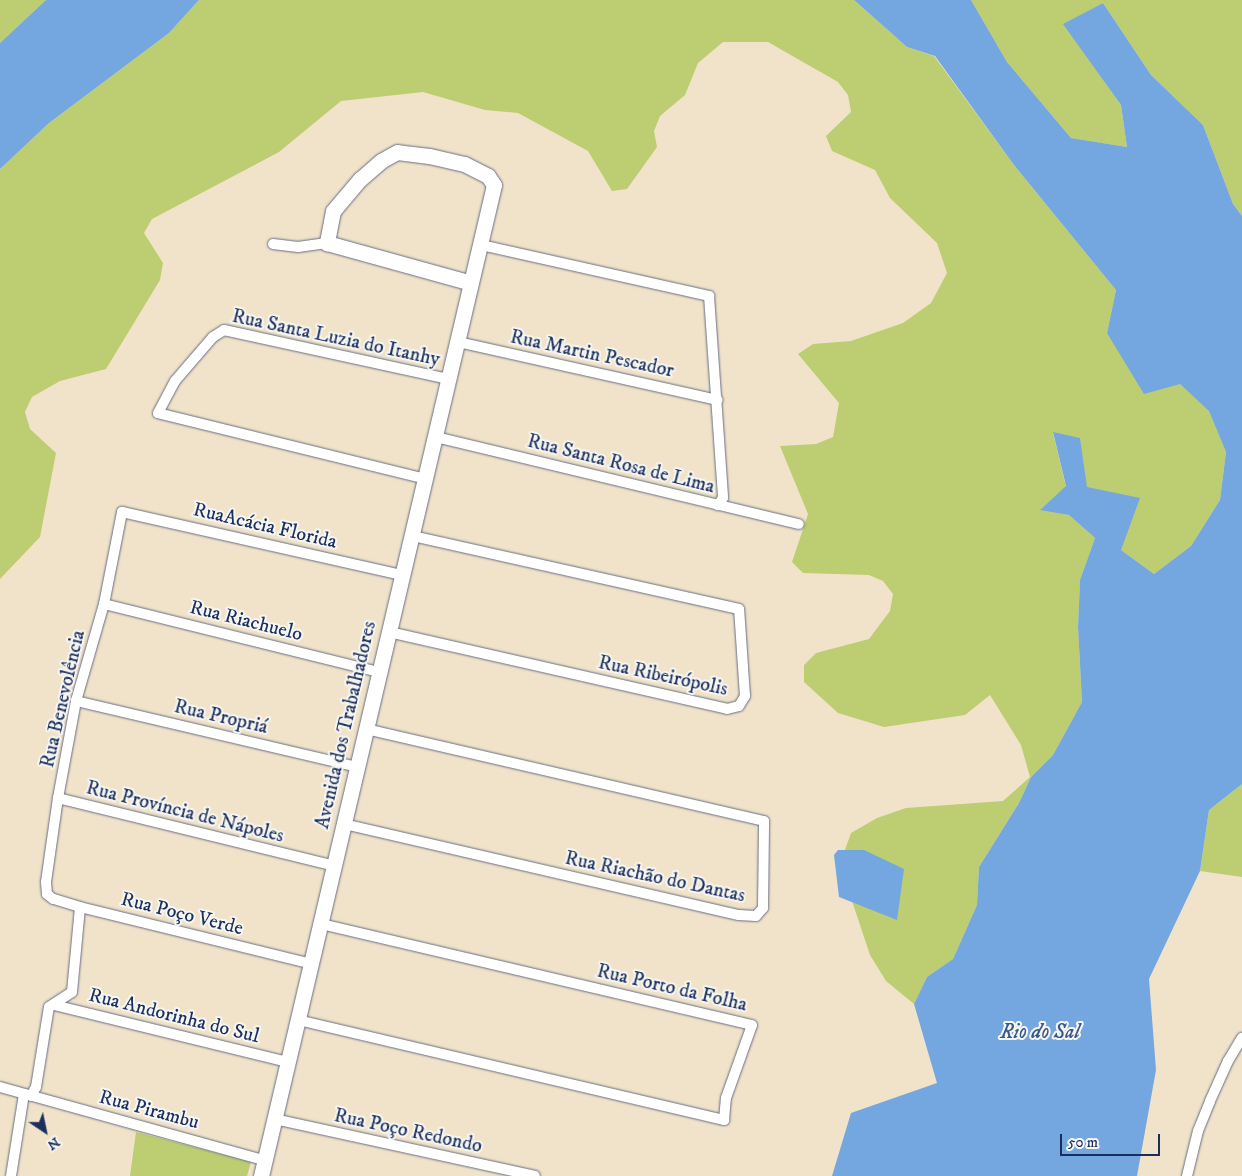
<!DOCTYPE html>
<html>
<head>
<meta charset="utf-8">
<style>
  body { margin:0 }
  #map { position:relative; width:1242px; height:1176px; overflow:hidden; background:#f1e3c9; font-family:"IM FELL DW Pica",serif }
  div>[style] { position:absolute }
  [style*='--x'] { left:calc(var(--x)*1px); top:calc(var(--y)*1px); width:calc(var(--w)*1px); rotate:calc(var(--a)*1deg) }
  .green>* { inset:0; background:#bcce71 }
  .water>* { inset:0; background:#74a6df }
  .roads { filter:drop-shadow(0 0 1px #666e83) drop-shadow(0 0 1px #666e83) }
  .street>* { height:10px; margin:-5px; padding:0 5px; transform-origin:5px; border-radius:5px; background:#fff }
  .secondary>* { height:15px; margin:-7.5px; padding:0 7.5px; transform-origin:7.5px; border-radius:7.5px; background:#fff }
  span { translate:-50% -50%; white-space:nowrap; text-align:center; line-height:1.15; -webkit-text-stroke:4px #f6f6f2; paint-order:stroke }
  .street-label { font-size:20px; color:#1b2f5e }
  .water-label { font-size:21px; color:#3a598b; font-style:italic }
  .north { position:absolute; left:20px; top:1106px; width:50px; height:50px; -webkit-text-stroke:4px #f6f6f2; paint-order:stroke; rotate:146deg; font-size:14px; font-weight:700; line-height:20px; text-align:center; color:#1b2f5e }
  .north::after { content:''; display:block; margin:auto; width:18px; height:22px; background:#1b2f5e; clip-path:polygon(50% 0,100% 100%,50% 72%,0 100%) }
  .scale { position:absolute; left:1060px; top:1134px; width:100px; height:22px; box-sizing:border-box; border:2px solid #1b2f5e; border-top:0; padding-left:6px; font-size:15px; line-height:18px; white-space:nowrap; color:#1b2f5e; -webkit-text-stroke:4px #f6f6f2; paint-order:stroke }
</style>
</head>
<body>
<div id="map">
  <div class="green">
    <i style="clip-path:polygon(0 0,46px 0,0 43px)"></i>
    <i style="clip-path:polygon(199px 0,854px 0,907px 47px,934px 56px,1014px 165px,1116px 290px,1107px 333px,1180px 384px,1209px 410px,1226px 452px,1220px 500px,1191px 546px,1154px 574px,1121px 550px,1086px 487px,1080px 439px,1053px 433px,1066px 487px,1041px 509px,1069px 515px,1095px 538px,1080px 580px,1078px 627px,1082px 702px,1053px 755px,1031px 777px,1019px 803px,979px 867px,977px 905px,953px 959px,927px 977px,914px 1004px,886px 981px,870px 955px,843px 874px,841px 861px,851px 833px,877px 818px,906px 808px,1003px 801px,1030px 777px,1021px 745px,990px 695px,965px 715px,884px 727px,838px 713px,804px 682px,804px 665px,816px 653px,869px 639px,890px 611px,893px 594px,883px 581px,869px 575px,803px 573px,792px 562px,808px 514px,780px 446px,816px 444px,833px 437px,839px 403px,798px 354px,813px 344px,851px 341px,903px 323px,931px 303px,947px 273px,937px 243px,890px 198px,875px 170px,832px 151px,826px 136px,851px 112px,848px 95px,838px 82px,768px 42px,723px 42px,698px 63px,685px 95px,660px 116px,654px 131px,657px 147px,627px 189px,612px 191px,588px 151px,518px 113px,485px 110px,423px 92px,341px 101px,279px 152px,152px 219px,144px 233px,163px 263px,160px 280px,106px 369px,60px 381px,32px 397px,25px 412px,30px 429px,56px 453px,40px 537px,0 579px,0 169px,49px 123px,169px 33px)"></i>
    <i style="clip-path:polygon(971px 0,1242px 0,1242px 216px,1233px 204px,1203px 125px,1151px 75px,1103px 3px,1064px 24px,1121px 105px,1127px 147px,1071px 138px,1007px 62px)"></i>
    <i style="clip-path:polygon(1242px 784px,1242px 877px,1200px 871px,1209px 810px)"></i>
    <i style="clip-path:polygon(136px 1132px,251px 1162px,247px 1176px,130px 1176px)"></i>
  </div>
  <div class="water">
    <i style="clip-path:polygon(46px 0,199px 0,169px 33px,49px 123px,0 169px,0 43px)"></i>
    <i style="clip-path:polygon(854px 0,971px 0,1007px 62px,1071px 138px,1127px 147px,1121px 105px,1063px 24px,1103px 3px,1151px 75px,1203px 125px,1233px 204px,1242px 216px,1242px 784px,1209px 810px,1200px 871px,1149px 979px,1156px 1070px,1137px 1176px,832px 1176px,851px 1113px,937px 1083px,914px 1004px,927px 977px,953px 959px,977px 905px,979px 867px,1019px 803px,1031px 777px,1053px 755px,1082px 702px,1078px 627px,1080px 580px,1095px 538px,1069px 515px,1040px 510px,1066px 486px,1053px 432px,1080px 438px,1087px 487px,1140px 498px,1121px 550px,1154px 574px,1191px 546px,1220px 500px,1226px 452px,1209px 411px,1180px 384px,1144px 394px,1107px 333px,1116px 290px,1014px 165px,935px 56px,907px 47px)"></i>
    <i style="clip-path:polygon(838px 850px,864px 850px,904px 869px,897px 920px,839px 897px,834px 855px)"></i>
  </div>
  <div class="roads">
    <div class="street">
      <i style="--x:273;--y:244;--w:25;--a:7"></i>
      <i style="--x:298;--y:247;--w:29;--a:-8"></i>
      <i style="--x:481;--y:245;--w:234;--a:12.6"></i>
      <i style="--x:709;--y:296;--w:202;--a:86"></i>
      <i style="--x:723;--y:498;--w:9;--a:126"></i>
      <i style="--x:458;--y:342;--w:266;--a:12.6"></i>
      <i style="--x:436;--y:437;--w:373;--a:13.5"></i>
      <i style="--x:426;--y:479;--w:276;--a:-166.2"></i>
      <i style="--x:158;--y:413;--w:36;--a:-62"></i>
      <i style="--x:175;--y:381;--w:58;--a:-49.2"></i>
      <i style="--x:213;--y:337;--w:13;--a:-32"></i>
      <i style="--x:224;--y:330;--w:229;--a:12.3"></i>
      <i style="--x:104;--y:604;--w:283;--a:13.9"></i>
      <i style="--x:389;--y:632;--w:347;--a:12.8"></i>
      <i style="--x:727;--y:709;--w:12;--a:-14"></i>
      <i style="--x:739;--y:706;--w:12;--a:-59"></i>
      <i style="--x:745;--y:696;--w:87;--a:-93.9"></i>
      <i style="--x:739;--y:609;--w:335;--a:-167.4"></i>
      <i style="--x:76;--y:701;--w:289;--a:13.2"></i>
      <i style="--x:58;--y:798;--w:284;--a:13.8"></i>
      <i style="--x:344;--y:824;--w:405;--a:13"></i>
      <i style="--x:739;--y:915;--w:17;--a:3"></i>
      <i style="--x:756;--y:916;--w:11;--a:-49"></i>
      <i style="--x:763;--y:908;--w:87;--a:-89.3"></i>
      <i style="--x:764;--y:821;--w:408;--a:-167"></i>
      <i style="--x:312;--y:964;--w:239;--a:-166.2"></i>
      <i style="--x:80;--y:907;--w:28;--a:-163"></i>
      <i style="--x:53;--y:899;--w:8;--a:-140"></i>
      <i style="--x:47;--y:894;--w:12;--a:-95"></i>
      <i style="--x:46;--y:882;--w:85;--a:-81.9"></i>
      <i style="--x:58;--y:798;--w:99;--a:-79.5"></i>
      <i style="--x:76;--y:701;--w:101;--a:-73.9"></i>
      <i style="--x:104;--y:604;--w:94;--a:-78.9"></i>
      <i style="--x:122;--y:512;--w:286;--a:12.7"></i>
      <i style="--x:54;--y:1005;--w:240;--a:13.7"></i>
      <i style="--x:298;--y:1020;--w:438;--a:13.2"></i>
      <i style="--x:724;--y:1120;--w:22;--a:-85"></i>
      <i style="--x:726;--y:1098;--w:77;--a:-70.4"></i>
      <i style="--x:752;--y:1025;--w:442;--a:-166.8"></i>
      <i style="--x:0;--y:1087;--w:274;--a:15.5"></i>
      <i style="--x:31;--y:1096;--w:10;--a:-61"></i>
      <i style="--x:36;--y:1087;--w:81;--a:-80.8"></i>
      <i style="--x:49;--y:1007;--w:27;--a:-33"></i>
      <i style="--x:72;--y:992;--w:85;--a:-84.6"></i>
      <i style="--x:274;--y:1119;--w:267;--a:12.3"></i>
      <i style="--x:11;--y:1176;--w:83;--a:-81"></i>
      <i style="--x:1187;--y:1176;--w:46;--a:-76.3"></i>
      <i style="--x:1198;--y:1131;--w:32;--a:-68"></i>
      <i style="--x:1210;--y:1101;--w:44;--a:-65.8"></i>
      <i style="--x:1228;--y:1061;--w:27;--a:-59"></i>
    </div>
    <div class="secondary">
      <i style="--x:261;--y:1176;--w:1018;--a:-76.77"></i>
      <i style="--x:494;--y:185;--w:11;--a:-124"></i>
      <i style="--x:488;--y:176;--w:27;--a:-153"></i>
      <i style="--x:464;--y:164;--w:36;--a:-167"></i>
      <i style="--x:429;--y:156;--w:32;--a:-173"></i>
      <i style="--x:397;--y:152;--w:18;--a:151"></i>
      <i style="--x:381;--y:161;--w:28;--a:139"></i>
      <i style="--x:360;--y:179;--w:42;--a:130.2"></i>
      <i style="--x:333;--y:211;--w:33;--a:101"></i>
      <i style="--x:327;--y:243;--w:149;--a:15.5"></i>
    </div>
  </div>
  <div class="street-label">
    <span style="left:336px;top:338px;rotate:12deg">Rua Santa Luzia do Itanhy</span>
    <span style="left:592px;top:354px;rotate:12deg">Rua Martin Pescador</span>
    <span style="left:621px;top:464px;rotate:14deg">Rua Santa Rosa de Lima</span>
    <span style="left:265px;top:526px;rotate:13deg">RuaAcácia Florida</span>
    <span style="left:246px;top:621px;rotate:14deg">Rua Riachuelo</span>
    <span style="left:663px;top:676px;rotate:12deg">Rua Ribeirópolis</span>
    <span style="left:63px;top:699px;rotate:-77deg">Rua Benevolência</span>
    <span style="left:221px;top:717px;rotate:13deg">Rua Propriá</span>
    <span style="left:346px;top:725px;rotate:-77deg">Avenida dos Trabalhadores</span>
    <span style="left:185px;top:812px;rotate:14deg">Rua Província de Nápoles</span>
    <span style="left:655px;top:877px;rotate:12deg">Rua Riachão do Dantas</span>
    <span style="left:182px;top:914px;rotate:14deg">Rua Poço Verde</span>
    <span style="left:672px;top:988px;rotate:13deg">Rua Porto da Folha</span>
    <span style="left:174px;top:1016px;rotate:14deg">Rua Andorinha do Sul</span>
    <span style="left:149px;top:1110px;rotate:15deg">Rua Pirambu</span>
    <span style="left:408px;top:1131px;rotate:12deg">Rua Poço Redondo</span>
  </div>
  <div class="water-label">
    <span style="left:1040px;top:1032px">Rio do Sal</span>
  </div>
  <div class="north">N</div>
  <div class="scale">50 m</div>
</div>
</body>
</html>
